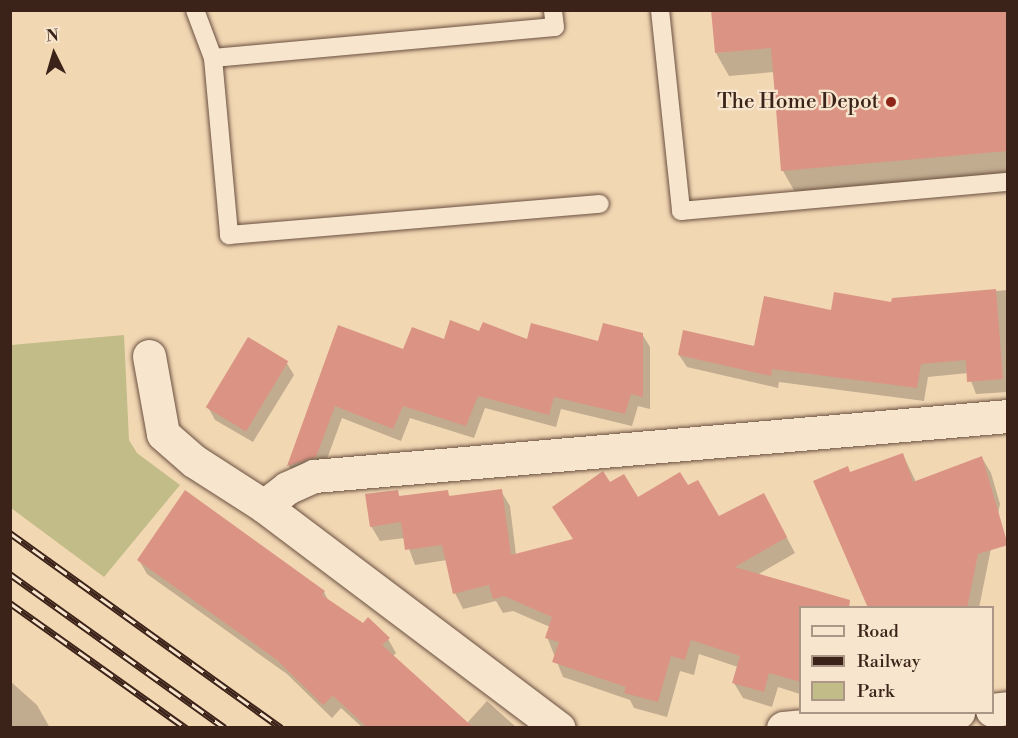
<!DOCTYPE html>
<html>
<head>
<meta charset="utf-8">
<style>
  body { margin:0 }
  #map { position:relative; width:1018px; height:738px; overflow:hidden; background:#f2d7b3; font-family:"Libre Bodoni",serif }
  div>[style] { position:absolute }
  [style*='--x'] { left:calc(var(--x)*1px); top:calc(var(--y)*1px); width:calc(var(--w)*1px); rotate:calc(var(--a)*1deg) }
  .green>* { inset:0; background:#c2bc88 }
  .shadow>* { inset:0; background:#0003 }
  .building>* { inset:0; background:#db9484; transform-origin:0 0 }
  .roads { filter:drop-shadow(0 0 2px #6a5040) drop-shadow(0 0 2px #6a5040) }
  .service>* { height:18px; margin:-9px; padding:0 9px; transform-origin:9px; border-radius:9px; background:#f7e5ce }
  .minor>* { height:33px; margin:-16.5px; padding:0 16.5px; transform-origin:16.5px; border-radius:16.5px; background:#f7e5ce }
  .rail>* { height:7px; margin-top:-3.5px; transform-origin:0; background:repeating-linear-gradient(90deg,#f7e5ce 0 14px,#3c2319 0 28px); box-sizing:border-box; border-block:2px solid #3c2319 }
  .dots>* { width:16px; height:16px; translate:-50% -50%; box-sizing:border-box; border:3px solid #f7e5ce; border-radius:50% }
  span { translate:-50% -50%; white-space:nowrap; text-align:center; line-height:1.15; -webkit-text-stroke:4.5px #f7e5ce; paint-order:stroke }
  .poi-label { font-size:21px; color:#3c2319 }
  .right { translate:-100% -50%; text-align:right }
  .frame { position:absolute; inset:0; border:12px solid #3c2319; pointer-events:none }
  .legend { position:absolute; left:799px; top:606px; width:195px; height:108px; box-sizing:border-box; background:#f7e5ce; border:2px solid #ac9786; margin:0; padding:8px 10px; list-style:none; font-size:18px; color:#3c2319 }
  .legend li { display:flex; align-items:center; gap:12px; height:30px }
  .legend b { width:30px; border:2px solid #ac9786 }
  .north { position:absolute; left:24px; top:24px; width:60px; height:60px; -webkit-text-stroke:4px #f7e5ce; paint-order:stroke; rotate:355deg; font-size:16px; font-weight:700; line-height:24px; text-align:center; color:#3c2319 }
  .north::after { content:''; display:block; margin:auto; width:21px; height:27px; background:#3c2319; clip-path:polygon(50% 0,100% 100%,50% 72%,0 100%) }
</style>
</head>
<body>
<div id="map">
  <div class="green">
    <i style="clip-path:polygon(124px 335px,129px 440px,137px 453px,180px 485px,104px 577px,11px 508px,11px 345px)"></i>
  </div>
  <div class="shadow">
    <i style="clip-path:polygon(1008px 10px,1008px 175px,796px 194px,783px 171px,774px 72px,729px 76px,716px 53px)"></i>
    <i style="clip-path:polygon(1008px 290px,1008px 392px,976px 394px,968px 373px,928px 377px,924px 401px,779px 382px,778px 388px,687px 367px,679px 355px,755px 348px,832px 312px,892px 304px,893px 300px)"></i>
    <i style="clip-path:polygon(339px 327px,403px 351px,480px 332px,528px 341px,599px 343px,642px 334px,650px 347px,650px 409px,638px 406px,632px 426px,561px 409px,556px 427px,485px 408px,474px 438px,410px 418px,401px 441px,342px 418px,323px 470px,296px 478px,289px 466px)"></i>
    <i style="clip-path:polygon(286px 362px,294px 375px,253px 442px,215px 420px,208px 407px)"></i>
    <i style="clip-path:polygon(903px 455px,916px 482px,982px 458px,991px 473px,1000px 504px,979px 608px,869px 608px,850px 474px)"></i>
    <i style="clip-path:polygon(610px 484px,638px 499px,688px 487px,719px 518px,772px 510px,795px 553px,757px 575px,800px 608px,800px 694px,778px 687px,772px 707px,743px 698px,734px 683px,738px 667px,699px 654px,694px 675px,680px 671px,667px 717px,634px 708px,630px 700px,563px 677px,547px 637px,550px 627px,513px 611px,503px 613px,496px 601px,463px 609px,455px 593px,447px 560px,415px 565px,405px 538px,380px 541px,371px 526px,397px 492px,400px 497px,447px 492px,451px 498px,501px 491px,510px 506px,516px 555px,574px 540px)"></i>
    <i style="clip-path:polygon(139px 560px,324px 592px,329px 602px,388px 639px,396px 653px,393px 656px,467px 723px,487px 701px,517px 728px,363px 728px,341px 708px,332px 718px,287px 674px,147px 574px)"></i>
    <i style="clip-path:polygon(10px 681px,37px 705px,50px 728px,10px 728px)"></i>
  </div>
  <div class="building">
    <i style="clip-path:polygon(711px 10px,1008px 10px,1008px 151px,781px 171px,771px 48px,715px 53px)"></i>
    <i style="clip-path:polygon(996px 289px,1003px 379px,967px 382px,966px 360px,921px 364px,917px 388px,772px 369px,771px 376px,678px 355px,683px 330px,754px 346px,764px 296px,831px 310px,834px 292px,891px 302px,892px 298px)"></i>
    <i style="clip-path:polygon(450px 320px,479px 331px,483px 322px,527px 339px,531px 323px,598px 341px,603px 323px,643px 333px,643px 397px,631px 394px,625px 414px,554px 397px,549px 415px,478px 396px,466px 426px,403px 406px,393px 429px,335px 406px,316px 457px,287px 466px,338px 325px,403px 349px,412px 327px,444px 339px)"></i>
    <i style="left:248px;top:337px;width:47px;height:82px;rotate:31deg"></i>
    <i style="clip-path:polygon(903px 453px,913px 482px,982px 456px,1008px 545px,978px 554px,967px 608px,868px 608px,813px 481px,848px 466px,850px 472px)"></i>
    <i style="clip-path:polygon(603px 471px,610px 482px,624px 474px,638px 497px,680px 472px,688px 485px,698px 480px,719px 516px,764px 493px,787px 537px,735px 567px,850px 600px,849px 608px,801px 608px,801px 682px,769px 673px,764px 692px,732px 683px,740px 656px,691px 640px,685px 660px,671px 656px,658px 702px,624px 693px,626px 687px,552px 662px,559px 642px,545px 638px,552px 617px,504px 596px,493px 599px,489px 585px,453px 594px,442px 545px,405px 550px,401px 522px,370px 527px,365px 494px,398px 490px,399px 496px,448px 490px,449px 496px,502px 489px,511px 555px,573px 539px,552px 507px)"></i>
    <i style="clip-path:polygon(185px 490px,325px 591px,322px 595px,363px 623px,368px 617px,390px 638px,382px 645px,474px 728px,368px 728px,333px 696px,323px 705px,277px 660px,137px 560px)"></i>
  </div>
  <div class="roads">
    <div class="service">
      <i style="--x:195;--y:10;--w:51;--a:69.4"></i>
      <i style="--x:213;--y:58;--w:343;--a:-5.2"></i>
      <i style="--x:555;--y:27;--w:17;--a:-97"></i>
      <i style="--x:660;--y:10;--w:202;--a:84"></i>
      <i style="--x:681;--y:211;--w:328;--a:-5.1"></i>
      <i style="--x:213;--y:58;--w:178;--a:84.8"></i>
      <i style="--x:229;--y:235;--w:372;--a:-4.8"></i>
    </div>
    <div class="minor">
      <i style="--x:149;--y:356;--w:79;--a:79.8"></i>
      <i style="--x:163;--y:434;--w:41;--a:41.1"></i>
      <i style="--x:194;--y:461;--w:83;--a:32.7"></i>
      <i style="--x:264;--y:506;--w:369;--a:37"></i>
      <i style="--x:264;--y:506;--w:29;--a:-38"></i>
      <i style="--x:287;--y:488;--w:30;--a:-24"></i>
      <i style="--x:314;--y:476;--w:697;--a:-4.94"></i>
      <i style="--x:992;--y:710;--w:16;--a:-7"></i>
      <i style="--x:783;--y:728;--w:176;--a:-5.2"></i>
    </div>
  </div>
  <div class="rail">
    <i style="--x:10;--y:533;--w:334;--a:35.7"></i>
    <i style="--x:10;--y:574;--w:264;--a:35.6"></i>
    <i style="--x:10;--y:603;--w:216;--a:35.4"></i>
  </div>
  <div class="dots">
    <i style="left:891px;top:102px;background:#8f2418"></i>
  </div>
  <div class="poi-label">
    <span class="right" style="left:879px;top:102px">The Home Depot</span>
  </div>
  <div class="frame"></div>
  <ul class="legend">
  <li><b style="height:8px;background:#f7e5ce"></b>Road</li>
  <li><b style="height:8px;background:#3c2319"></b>Railway</li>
  <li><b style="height:16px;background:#c2bc88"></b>Park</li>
  </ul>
  <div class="north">N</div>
</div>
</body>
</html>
